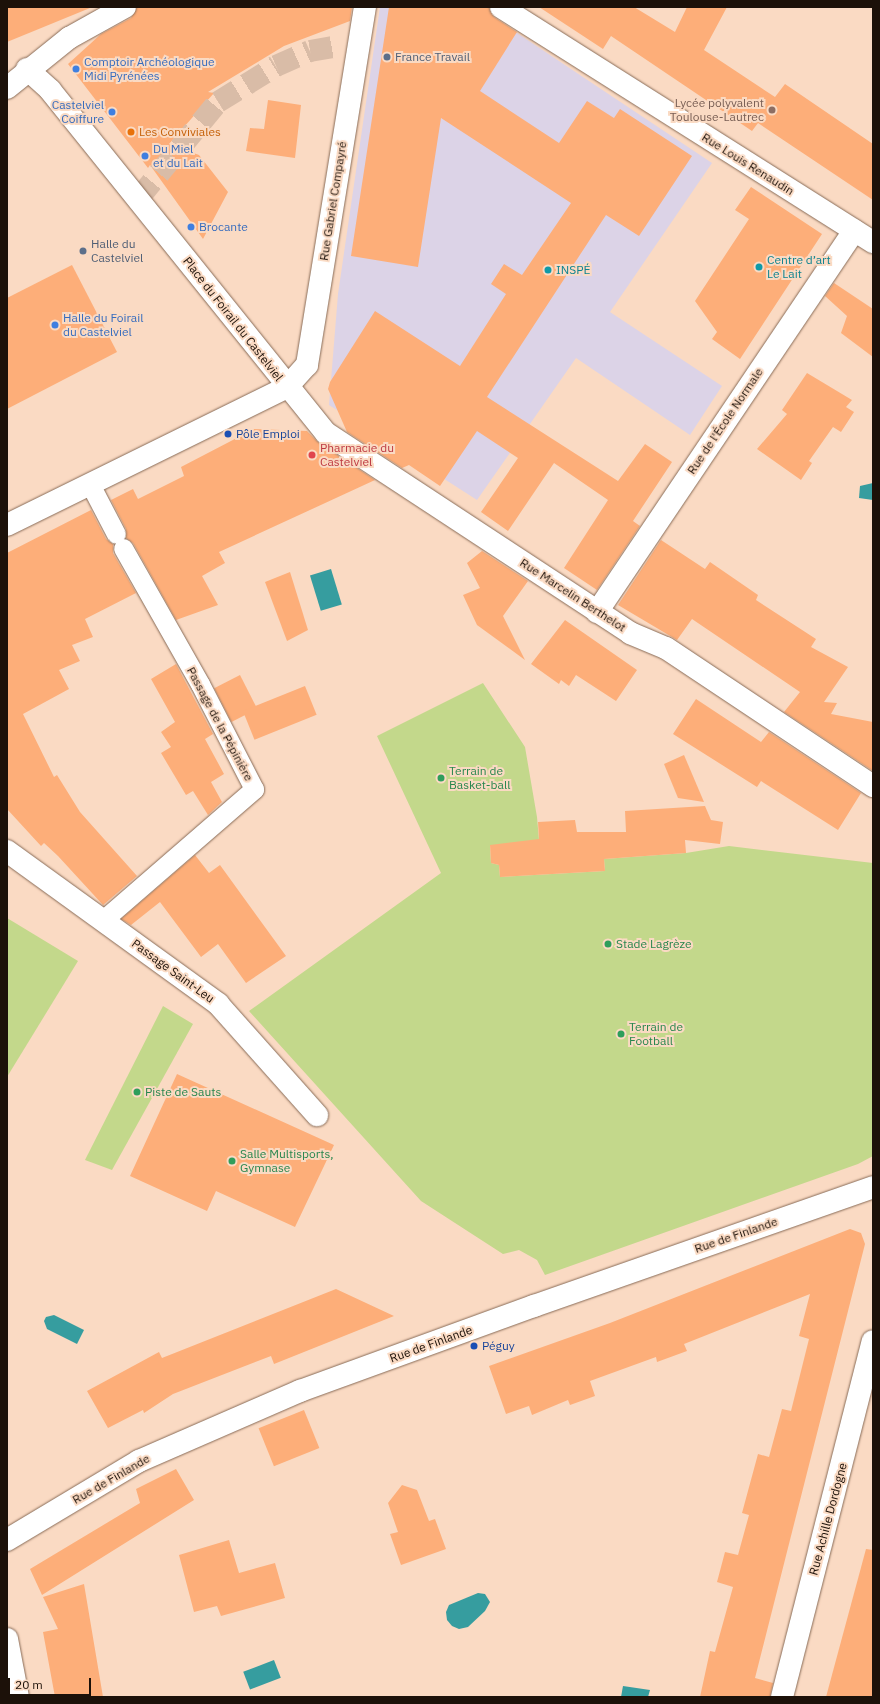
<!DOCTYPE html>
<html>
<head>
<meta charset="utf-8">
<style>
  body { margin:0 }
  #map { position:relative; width:880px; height:1704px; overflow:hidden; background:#fadac3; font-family:"IBM Plex Sans",sans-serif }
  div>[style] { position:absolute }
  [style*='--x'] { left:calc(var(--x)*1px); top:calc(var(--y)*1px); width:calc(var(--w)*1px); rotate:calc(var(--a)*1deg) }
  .education>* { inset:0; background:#dcd3e7 }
  .green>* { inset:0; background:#c3d88b }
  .water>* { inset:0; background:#369d9f; transform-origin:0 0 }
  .building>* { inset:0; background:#fdae79; transform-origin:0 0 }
  .minor-tunnel>* { height:22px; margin-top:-11px; transform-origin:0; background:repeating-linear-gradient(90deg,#d9bca7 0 22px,transparent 0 33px) }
  .roads { filter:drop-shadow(0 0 1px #886b57) drop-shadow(0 0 1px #886b57) }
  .pedestrian>* { height:19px; margin:-9.5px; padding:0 9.5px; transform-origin:9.5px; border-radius:9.5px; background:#fff }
  .minor>* { height:22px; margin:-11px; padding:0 11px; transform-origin:11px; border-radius:11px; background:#fff }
  .tertiary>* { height:22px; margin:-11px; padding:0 11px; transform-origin:11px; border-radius:11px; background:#fff }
  .dots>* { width:11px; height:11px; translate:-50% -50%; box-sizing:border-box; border:2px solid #fadac3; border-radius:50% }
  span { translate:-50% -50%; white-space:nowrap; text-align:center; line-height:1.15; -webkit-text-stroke:4px #fadac3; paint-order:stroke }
  .service-label { font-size:12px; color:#4e5e75 }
  .left { translate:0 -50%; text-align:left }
  .shop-label { font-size:12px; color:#366cbe }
  .right { translate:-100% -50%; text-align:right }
  .education-label { font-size:12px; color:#785e54 }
  .food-label { font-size:12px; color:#c56008 }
  .street-label { font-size:12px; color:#1c1109 }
  .culture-label { font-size:12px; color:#0d838f }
  .transit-label { font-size:12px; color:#164399 }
  .health-label { font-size:12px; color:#be3a42 }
  .leisure-label { font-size:12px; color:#27864d }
  .frame { position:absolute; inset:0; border:8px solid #1c1109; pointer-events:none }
  .scale { position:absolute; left:8px; top:1678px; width:83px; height:18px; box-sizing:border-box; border:2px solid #1c1109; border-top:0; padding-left:5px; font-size:12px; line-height:14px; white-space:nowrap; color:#1c1109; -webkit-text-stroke:3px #fadac3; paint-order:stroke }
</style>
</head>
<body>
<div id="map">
  <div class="education">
    <i style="clip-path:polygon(380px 7px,478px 7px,712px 163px,610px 312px,722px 386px,690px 435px,576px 358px,477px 500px,329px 405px,338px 294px)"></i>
  </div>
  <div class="green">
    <i style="clip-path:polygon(483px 683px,525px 747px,537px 817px,539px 840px,490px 846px,491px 863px,499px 865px,500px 877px,605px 871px,604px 859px,686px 853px,729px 846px,873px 863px,873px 1156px,858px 1164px,545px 1275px,537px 1260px,519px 1250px,503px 1254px,421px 1201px,249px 1011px,441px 873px,377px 736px)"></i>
    <i style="clip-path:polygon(7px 918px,78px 961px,7px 1077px)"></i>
    <i style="clip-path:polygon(163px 1006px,193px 1024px,112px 1170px,85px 1160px)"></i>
  </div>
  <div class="water">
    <i style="clip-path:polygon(873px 483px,873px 500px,859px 498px,860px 486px)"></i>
    <i style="left:331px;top:569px;width:37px;height:22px;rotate:73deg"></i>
    <i style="clip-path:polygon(54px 1315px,84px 1330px,77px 1344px,47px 1329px,44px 1321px,46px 1317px)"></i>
    <i style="clip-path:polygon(478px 1593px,485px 1594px,490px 1602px,485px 1611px,468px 1627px,459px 1629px,452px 1626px,447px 1620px,446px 1612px,449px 1605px)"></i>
    <i style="left:274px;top:1660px;width:19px;height:33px;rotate:69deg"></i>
    <i style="clip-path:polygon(623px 1686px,650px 1690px,648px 1697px,621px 1697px)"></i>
  </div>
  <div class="building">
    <i style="clip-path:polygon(7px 7px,89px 7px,90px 8px,7px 42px)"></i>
    <i style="clip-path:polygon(137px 7px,352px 7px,350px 21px,284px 46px,208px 92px,214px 93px,169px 144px,199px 155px,228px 192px,203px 239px,150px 165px,148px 168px,68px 64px,101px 34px,131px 18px)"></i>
    <i style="clip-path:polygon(389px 7px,489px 7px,494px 17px,517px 32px,480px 91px,559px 143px,587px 101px,614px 118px,620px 109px,692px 156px,639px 236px,606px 215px,487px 397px,618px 481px,645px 444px,672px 462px,633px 521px,640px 526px,597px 590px,564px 568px,608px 500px,554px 463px,508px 531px,481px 512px,518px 458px,477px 431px,440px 486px,409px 465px,402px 468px,347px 432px,328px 389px,330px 382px,375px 311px,460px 366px,506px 294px,491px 284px,504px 264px,522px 275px,571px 203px,441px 118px,418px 267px,351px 256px)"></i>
    <i style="clip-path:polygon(539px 7px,634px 7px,675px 32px,687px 7px,727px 7px,704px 50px,775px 97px,785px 84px,873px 144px,873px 200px,758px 123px,752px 131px,611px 36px,603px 49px)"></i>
    <i style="clip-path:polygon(268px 100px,301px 105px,295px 158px,246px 151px,250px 128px,264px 129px)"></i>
    <i style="clip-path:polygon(751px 187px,822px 234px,740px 359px,712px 339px,717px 332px,695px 301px,749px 219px,735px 210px)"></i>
    <i style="clip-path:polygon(72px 265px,117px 352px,7px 409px,7px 298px)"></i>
    <i style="clip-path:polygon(834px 283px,873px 309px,873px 357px,841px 333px,847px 316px,825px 296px)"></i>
    <i style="clip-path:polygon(807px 373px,852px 400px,846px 407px,854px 412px,841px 432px,833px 427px,809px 461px,812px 463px,801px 480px,757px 449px,787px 414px,782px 410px)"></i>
    <i style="clip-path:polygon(254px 429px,307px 431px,319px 443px,375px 480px,219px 552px,225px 563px,202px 576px,218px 605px,176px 620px,133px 543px,126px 538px,126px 529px,111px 500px,133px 489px,138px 499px,184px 476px,181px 467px)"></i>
    <i style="clip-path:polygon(91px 510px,106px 539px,113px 544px,113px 553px,136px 593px,85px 619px,93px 637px,72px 645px,80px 661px,59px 670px,69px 689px,23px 714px,54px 777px,57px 775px,80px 812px,137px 876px,103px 905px,58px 856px,44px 843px,41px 846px,7px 809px,7px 553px)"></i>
    <i style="clip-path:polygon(661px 540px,705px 569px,710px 562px,758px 595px,756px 600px,816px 639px,811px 647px,848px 667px,824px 702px,837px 703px,831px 714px,873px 722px,873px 771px,784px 712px,800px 692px,692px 619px,677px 640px,618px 605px)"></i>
    <i style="clip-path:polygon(482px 551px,528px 581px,503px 616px,525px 660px,477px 625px,463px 595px,480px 588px,467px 563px)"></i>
    <i style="clip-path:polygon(290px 572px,308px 630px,287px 641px,265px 582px)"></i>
    <i style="clip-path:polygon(565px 620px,637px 670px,616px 701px,576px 675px,569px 686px,561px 680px,559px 684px,531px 664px)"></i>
    <i style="clip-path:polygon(176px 664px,213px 734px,205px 739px,224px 774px,211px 782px,222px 802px,208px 815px,193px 791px,186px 795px,161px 753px,171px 747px,161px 732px,175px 722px,151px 679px)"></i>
    <i style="left:240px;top:675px;width:38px;height:29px;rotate:63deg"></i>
    <i style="left:305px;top:686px;width:31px;height:67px;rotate:68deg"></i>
    <i style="clip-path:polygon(696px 699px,761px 742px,769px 732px,861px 793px,838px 830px,761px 781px,757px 787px,673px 734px)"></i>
    <i style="clip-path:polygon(684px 755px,704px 802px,678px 798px,664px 764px)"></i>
    <i style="clip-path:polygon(705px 806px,711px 820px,723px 822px,720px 844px,685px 840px,686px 853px,604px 859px,605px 871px,500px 877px,499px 865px,491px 863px,490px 845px,539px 839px,538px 822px,575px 820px,577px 832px,626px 832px,625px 811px)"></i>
    <i style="clip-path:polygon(195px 855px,209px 873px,220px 865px,286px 956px,246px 983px,218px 944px,201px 957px,160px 902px,131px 925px,121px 919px)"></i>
    <i style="clip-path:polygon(177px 1074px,334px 1145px,295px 1227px,216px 1191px,207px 1211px,130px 1176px)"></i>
    <i style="clip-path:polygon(850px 1229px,861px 1233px,865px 1244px,755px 1678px,773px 1683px,770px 1697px,700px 1697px,710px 1651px,715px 1652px,733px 1587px,717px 1582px,725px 1552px,738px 1555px,749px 1515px,742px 1513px,758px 1454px,769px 1457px,782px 1409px,791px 1411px,809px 1339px,799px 1336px,810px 1294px,684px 1344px,687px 1351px,657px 1362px,656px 1357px,590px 1381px,595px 1396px,570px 1405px,568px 1400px,532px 1415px,529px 1406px,506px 1414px,489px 1366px,610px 1323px)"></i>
    <i style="clip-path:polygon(336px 1289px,394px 1316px,274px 1364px,271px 1356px,173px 1394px,144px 1413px,143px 1410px,108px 1428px,87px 1391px,159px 1352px,162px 1358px)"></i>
    <i style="left:304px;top:1410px;width:41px;height:49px;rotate:68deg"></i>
    <i style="clip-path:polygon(176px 1469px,194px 1500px,42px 1595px,30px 1569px,140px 1503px,136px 1489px)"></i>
    <i style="clip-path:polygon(402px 1485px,417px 1490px,429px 1521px,435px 1519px,446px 1549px,401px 1565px,390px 1534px,398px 1532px,388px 1503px)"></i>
    <i style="clip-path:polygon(229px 1540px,239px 1573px,275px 1563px,285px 1598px,221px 1616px,217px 1606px,194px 1612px,179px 1555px)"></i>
    <i style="clip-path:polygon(866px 1549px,873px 1550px,873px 1697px,826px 1697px)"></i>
    <i style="clip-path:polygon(84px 1584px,103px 1697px,55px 1697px,43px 1632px,58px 1629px,43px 1597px)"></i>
  </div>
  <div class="minor-tunnel">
    <i style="--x:138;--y:199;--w:126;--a:-50.5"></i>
    <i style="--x:218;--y:102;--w:68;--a:-31.8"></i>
    <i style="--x:276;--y:66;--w:37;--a:-24"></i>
    <i style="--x:310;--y:51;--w:27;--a:-10"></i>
  </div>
  <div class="roads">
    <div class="pedestrian">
      <i style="--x:90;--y:484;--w:56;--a:62.5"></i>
      <i style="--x:103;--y:920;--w:200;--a:-40.9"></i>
      <i style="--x:254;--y:789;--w:118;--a:-117.2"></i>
      <i style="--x:200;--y:684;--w:156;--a:-119.5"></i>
    </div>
    <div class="minor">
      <i style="--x:501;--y:7;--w:440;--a:32.3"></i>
      <i style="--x:27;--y:69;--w:31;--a:42"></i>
      <i style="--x:50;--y:90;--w:440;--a:51.2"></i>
      <i style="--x:326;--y:433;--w:364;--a:33.3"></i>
      <i style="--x:630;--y:633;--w:39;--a:23"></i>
      <i style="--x:666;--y:648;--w:249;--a:33.7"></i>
      <i style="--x:7;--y:88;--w:80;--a:-38.9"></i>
      <i style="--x:69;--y:38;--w:64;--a:-29"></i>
      <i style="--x:7;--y:525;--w:312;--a:-26.2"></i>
      <i style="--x:287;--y:387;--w:30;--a:-48"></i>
      <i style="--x:307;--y:365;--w:363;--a:-80.8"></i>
      <i style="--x:597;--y:612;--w:460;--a:-56"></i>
      <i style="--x:7;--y:851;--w:261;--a:35.9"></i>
      <i style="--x:218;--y:1004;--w:149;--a:48.3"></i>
      <i style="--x:7;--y:1639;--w:59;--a:79.3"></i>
      <i style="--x:782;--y:1697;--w:367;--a:-75.7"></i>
    </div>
    <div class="tertiary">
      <i style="--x:7;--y:1540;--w:154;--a:-30.9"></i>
      <i style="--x:139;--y:1461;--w:176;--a:-23.5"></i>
      <i style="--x:300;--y:1391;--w:249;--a:-20"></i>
      <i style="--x:534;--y:1306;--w:359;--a:-19.3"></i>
    </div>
  </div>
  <div class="dots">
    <i style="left:387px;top:57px;background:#5c6f8a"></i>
    <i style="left:76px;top:69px;background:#3f7fe0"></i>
    <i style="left:772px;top:110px;background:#8d6e63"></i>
    <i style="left:112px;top:112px;background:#3f7fe0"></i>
    <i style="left:131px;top:132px;background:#e8710a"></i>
    <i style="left:145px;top:156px;background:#3f7fe0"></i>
    <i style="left:191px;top:227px;background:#3f7fe0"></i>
    <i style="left:83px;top:251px;background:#5c6f8a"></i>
    <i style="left:759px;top:267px;background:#0f9aa8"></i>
    <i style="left:548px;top:270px;background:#0f9aa8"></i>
    <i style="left:55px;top:325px;background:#3f7fe0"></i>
    <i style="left:228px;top:434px;background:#1a4fb4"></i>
    <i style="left:312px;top:455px;background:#e0444e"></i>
    <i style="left:441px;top:778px;background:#2e9e5b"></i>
    <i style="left:608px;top:944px;background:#2e9e5b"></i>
    <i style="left:621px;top:1034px;background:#2e9e5b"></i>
    <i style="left:137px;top:1092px;background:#2e9e5b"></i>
    <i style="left:232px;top:1161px;background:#2e9e5b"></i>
    <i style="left:474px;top:1346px;background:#1a4fb4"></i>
  </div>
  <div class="service-label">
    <span class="left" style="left:395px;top:57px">France Travail</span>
    <span class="left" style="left:91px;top:251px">Halle du<br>Castelviel</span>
  </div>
  <div class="shop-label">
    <span class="left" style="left:84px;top:69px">Comptoir Archéologique<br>Midi Pyrénées</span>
    <span class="right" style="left:104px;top:112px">Castelviel<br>Coiffure</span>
    <span class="left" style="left:153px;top:156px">Du Miel<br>et du Lait</span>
    <span class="left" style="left:199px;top:227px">Brocante</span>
    <span class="left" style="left:63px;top:325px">Halle du Foirail<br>du Castelviel</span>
  </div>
  <div class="education-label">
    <span class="right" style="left:764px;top:110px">Lycée polyvalent<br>Toulouse-Lautrec</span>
  </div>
  <div class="food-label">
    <span class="left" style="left:139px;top:132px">Les Conviviales</span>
  </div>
  <div class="street-label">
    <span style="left:748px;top:164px;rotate:32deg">Rue Louis Renaudin</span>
    <span style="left:333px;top:201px;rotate:-81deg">Rue Gabriel Compayré</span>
    <span style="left:233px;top:319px;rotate:52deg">Place du Foirail du Castelviel</span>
    <span style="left:725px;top:421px;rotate:-56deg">Rue de l'École Normale</span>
    <span style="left:573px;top:595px;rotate:33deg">Rue Marcelin Berthelot</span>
    <span style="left:220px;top:724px;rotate:62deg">Passage de la Pépinière</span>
    <span style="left:173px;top:971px;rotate:36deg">Passage Saint-Leu</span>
    <span style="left:736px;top:1235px;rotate:-19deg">Rue de Finlande</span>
    <span style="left:431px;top:1344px;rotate:-20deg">Rue de Finlande</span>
    <span style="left:111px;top:1479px;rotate:-30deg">Rue de Finlande</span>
    <span style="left:828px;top:1519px;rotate:-75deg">Rue Achille Dordogne</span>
  </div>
  <div class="culture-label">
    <span class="left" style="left:767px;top:267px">Centre d’art<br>Le Lait</span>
    <span class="left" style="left:556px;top:270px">INSPÉ</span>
  </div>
  <div class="transit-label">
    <span class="left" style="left:236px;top:434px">Pôle Emploi</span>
    <span class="left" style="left:482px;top:1346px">Péguy</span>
  </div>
  <div class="health-label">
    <span class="left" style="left:320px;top:455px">Pharmacie du<br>Castelviel</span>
  </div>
  <div class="leisure-label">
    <span class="left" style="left:449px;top:778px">Terrain de<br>Basket-ball</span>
    <span class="left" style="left:616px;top:944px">Stade Lagrèze</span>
    <span class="left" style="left:629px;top:1034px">Terrain de<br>Football</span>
    <span class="left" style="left:145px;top:1092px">Piste de Sauts</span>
    <span class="left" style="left:240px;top:1161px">Salle Multisports,<br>Gymnase</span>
  </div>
  <div class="frame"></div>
  <div class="scale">20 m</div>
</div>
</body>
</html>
